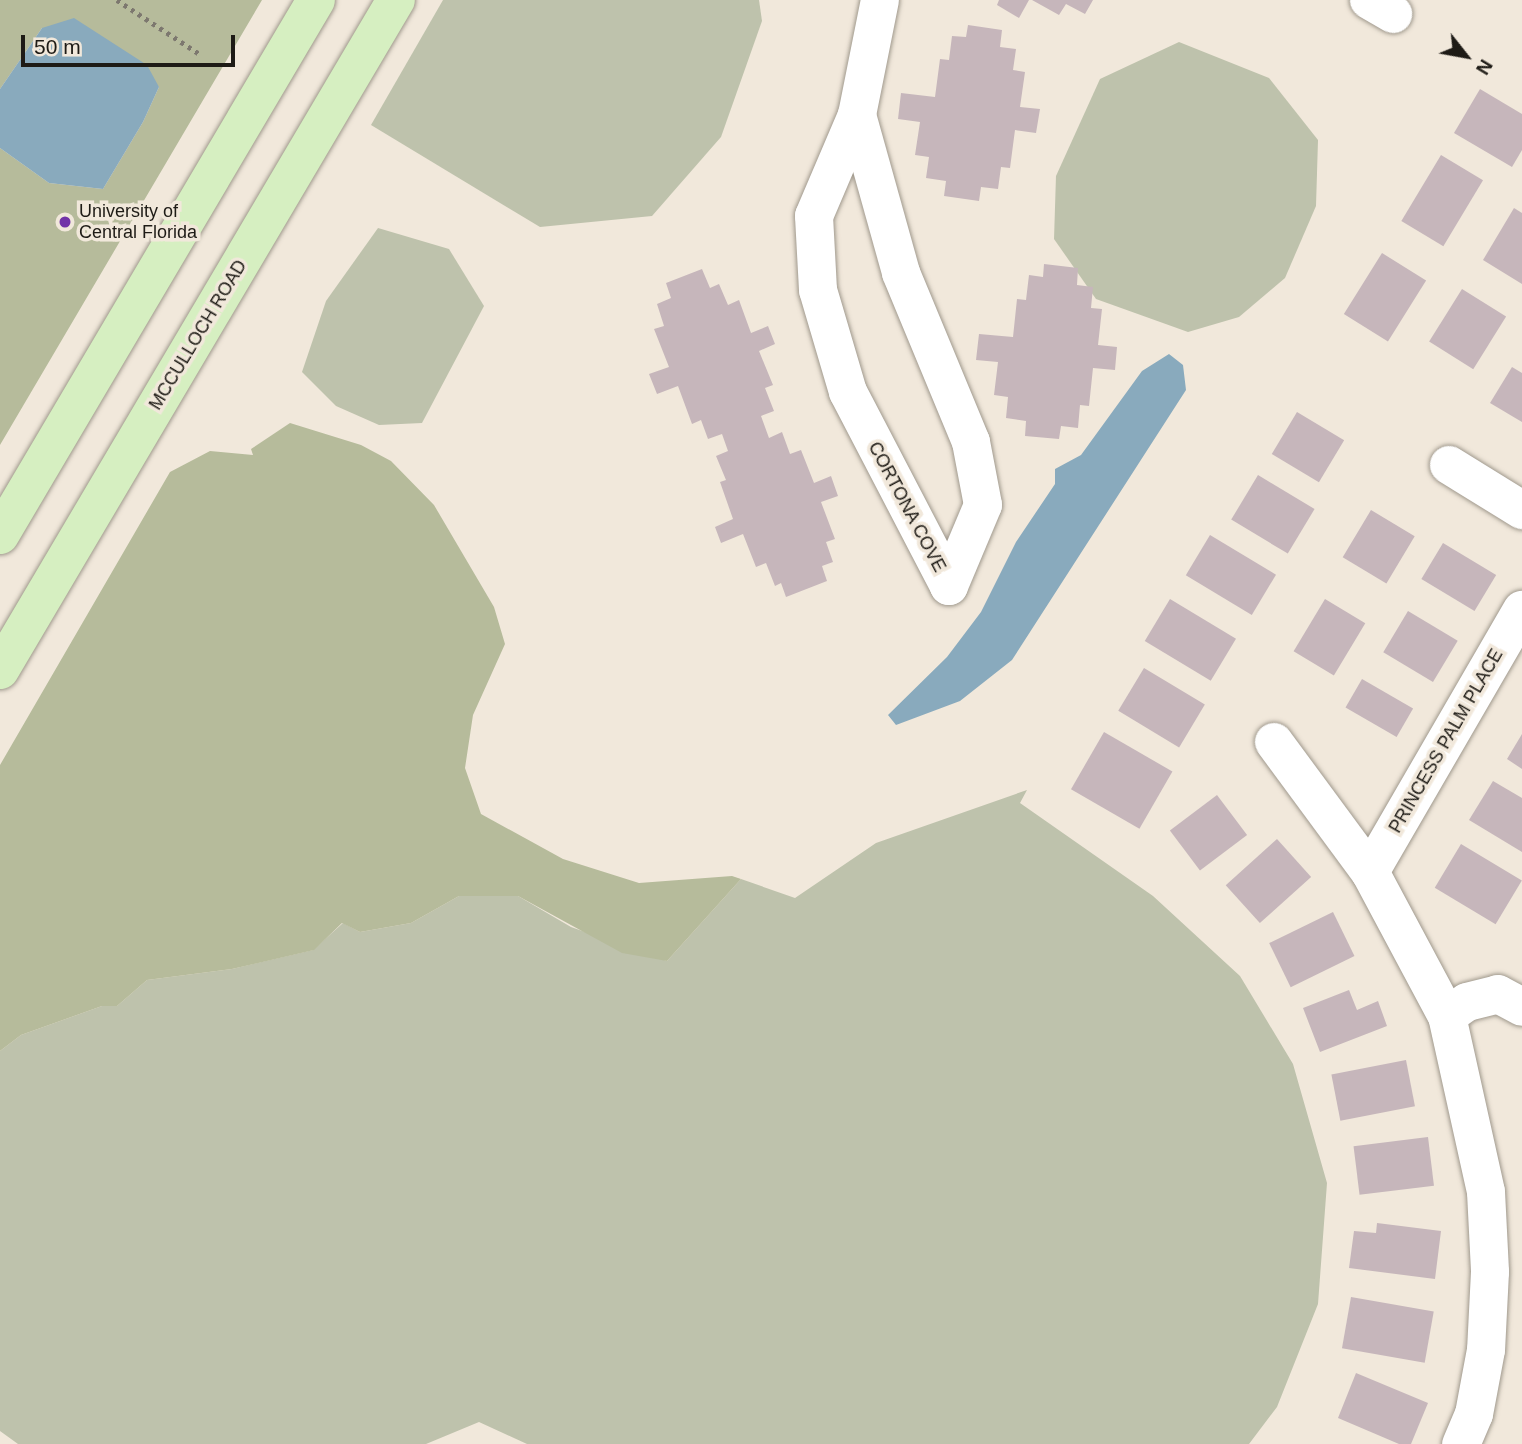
<!DOCTYPE html>
<html>
<head>
<meta charset="utf-8">
<style>
  body { margin:0 }
  #map { position:relative; width:1522px; height:1444px; overflow:hidden; background:#f1e8db; font-family:Arial,sans-serif }
  div>[style] { position:absolute }
  [style*='--x'] { left:calc(var(--x)*1px); top:calc(var(--y)*1px); width:calc(var(--w)*1px); rotate:calc(var(--a)*1deg) }
  .green>* { inset:0; background:#bec2ac }
  .forest>* { inset:0; background:#b6bb9b }
  .water>* { inset:0; background:#89aabd }
  .building>* { inset:0; background:#c6b6bb; transform-origin:0 0 }
  .path>* { height:4.5px; margin-top:-2.25px; transform-origin:0; background:repeating-linear-gradient(90deg,#7d786f 0 3.5px,transparent 0 8.5px) }
  .roads { filter:drop-shadow(0 0 2px #a0998d) drop-shadow(0 0 2px #a0998d) }
  .minor>* { height:38px; margin:-19px; padding:0 19px; transform-origin:19px; border-radius:19px; background:#fff }
  .major>* { height:38px; margin:-19px; padding:0 19px; transform-origin:19px; border-radius:19px; background:#d6efc1 }
  .dots>* { width:19px; height:19px; translate:-50% -50%; box-sizing:border-box; border:4px solid #f1e8db; border-radius:50% }
  span { translate:-50% -50%; white-space:nowrap; text-align:center; line-height:1.15; -webkit-text-stroke:7px #f1e8db; paint-order:stroke }
  .poi-label { font-size:18px; color:#1e1b16 }
  .left { translate:0 -50%; text-align:left }
  .street-label { font-size:18px; color:#1e1b16 }
  .north { position:absolute; left:1431px; top:21px; width:70px; height:70px; -webkit-text-stroke:5px #f1e8db; paint-order:stroke; rotate:121deg; font-size:19px; font-weight:700; line-height:28px; text-align:center; color:#1e1b16 }
  .north::after { content:''; display:block; margin:auto; width:24px; height:32px; background:#1e1b16; clip-path:polygon(50% 0,100% 100%,50% 72%,0 100%) }
  .scale { position:absolute; left:21px; top:35px; width:214px; height:32px; box-sizing:border-box; border:4px solid #1e1b16; border-top:0; padding-left:9px; font-size:21px; line-height:24px; white-space:nowrap; color:#1e1b16; -webkit-text-stroke:5px #f1e8db; paint-order:stroke }
</style>
</head>
<body>
<div id="map">
  <div class="green">
    <i style="clip-path:polygon(443px 0,759px 0,762px 21px,721px 137px,652px 216px,540px 227px,371px 125px)"></i>
    <i style="clip-path:polygon(1179px 42px,1269px 78px,1318px 140px,1316px 206px,1285px 278px,1239px 317px,1188px 332px,1096px 299px,1054px 239px,1056px 176px,1100px 79px)"></i>
    <i style="clip-path:polygon(378px 228px,449px 249px,484px 306px,422px 423px,379px 425px,336px 406px,302px 372px,326px 301px)"></i>
    <i style="clip-path:polygon(1027px 790px,1020px 803px,1153px 896px,1240px 976px,1293px 1064px,1327px 1183px,1318px 1304px,1277px 1407px,1249px 1444px,527px 1444px,479px 1422px,426px 1444px,18px 1444px,0 1431px,0 1051px,21px 1035px,102px 1006px,117px 1006px,147px 980px,232px 969px,313px 950px,343px 923px,360px 932px,411px 923px,459px 896px,518px 896px,571px 927px,667px 961px,741px 879px,795px 898px,876px 843px)"></i>
  </div>
  <div class="forest">
    <i style="clip-path:polygon(0 0,262px 0,0 445px,0 148px,49px 183px,103px 189px,143px 122px,159px 87px,42px 28px,0 89px)"></i>
    <i style="clip-path:polygon(290px 423px,361px 445px,391px 461px,434px 505px,494px 607px,505px 644px,473px 715px,465px 768px,481px 814px,563px 859px,639px 883px,732px 876px,741px 879px,667px 961px,622px 953px,518px 896px,459px 896px,411px 923px,360px 932px,342px 923px,314px 950px,232px 969px,147px 980px,117px 1006px,102px 1006px,21px 1035px,0 1051px,0 765px,170px 472px,210px 451px,253px 455px,251px 449px)"></i>
  </div>
  <div class="water">
    <i style="clip-path:polygon(74px 18px,147px 65px,159px 87px,143px 122px,103px 189px,49px 183px,0 148px,0 89px,42px 28px)"></i>
    <i style="clip-path:polygon(1169px 354px,1183px 365px,1186px 390px,1012px 660px,960px 701px,896px 725px,888px 715px,947px 657px,981px 612px,1016px 542px,1055px 484px,1055px 469px,1081px 455px,1142px 371px)"></i>
  </div>
  <div class="building">
    <i style="clip-path:polygon(999px 0,1029px 0,1019px 18px,997px 5px)"></i>
    <i style="clip-path:polygon(1032px 0,1093px 0,1085px 14px,1066px 4px,1059px 15px)"></i>
    <i style="clip-path:polygon(968px 25px,1002px 30px,1000px 47px,1016px 49px,1013px 70px,1025px 72px,1020px 107px,1040px 109px,1036px 133px,1015px 130px,1010px 168px,1001px 167px,998px 189px,981px 187px,979px 201px,944px 196px,946px 181px,926px 178px,929px 157px,915px 155px,920px 122px,898px 119px,901px 93px,935px 97px,940px 59px,949px 60px,952px 36px,966px 37px)"></i>
    <i style="clip-path:polygon(1480px 89px,1522px 114px,1522px 150px,1512px 167px,1454px 133px)"></i>
    <i style="left:1441px;top:155px;width:49px;height:77px;rotate:31deg"></i>
    <i style="clip-path:polygon(1514px 208px,1522px 213px,1522px 284px,1483px 260px)"></i>
    <i style="left:1382px;top:253px;width:52px;height:72px;rotate:32deg"></i>
    <i style="clip-path:polygon(1044px 264px,1078px 268px,1077px 285px,1093px 287px,1091px 308px,1102px 309px,1098px 345px,1117px 347px,1115px 370px,1093px 368px,1089px 406px,1080px 405px,1078px 428px,1061px 426px,1059px 439px,1025px 436px,1026px 421px,1006px 418px,1008px 397px,994px 395px,998px 362px,976px 360px,979px 334px,1013px 337px,1017px 299px,1026px 300px,1029px 275px,1043px 277px)"></i>
    <i style="clip-path:polygon(702px 269px,710px 288px,719px 284px,728px 305px,739px 300px,751px 333px,768px 326px,775px 344px,759px 351px,773px 385px,765px 388px,774px 411px,761px 416px,769px 438px,782px 432px,790px 454px,801px 450px,814px 483px,831px 476px,838px 496px,821px 502px,835px 539px,826px 542px,833px 562px,822px 566px,827px 581px,786px 597px,781px 583px,775px 586px,766px 563px,756px 567px,743px 534px,721px 543px,715px 527px,733px 519px,720px 482px,726px 480px,716px 456px,728px 451px,722px 434px,708px 439px,701px 420px,692px 424px,678px 386px,657px 394px,649px 374px,669px 367px,654px 329px,664px 326px,657px 304px,671px 298px,666px 283px)"></i>
    <i style="left:1462px;top:289px;width:52px;height:62px;rotate:32deg"></i>
    <i style="clip-path:polygon(1512px 367px,1522px 373px,1522px 422px,1490px 403px)"></i>
    <i style="left:1297px;top:412px;width:55px;height:49px;rotate:31deg"></i>
    <i style="left:1258px;top:475px;width:66px;height:52px;rotate:31deg"></i>
    <i style="left:1371px;top:510px;width:51px;height:55px;rotate:31deg"></i>
    <i style="left:1210px;top:535px;width:77px;height:47px;rotate:31deg"></i>
    <i style="left:1443px;top:543px;width:62px;height:42px;rotate:31deg"></i>
    <i style="left:1170px;top:599px;width:77px;height:49px;rotate:31deg"></i>
    <i style="left:1325px;top:599px;width:47px;height:61px;rotate:31deg"></i>
    <i style="left:1408px;top:611px;width:58px;height:48px;rotate:31deg"></i>
    <i style="left:1144px;top:668px;width:71px;height:50px;rotate:31deg"></i>
    <i style="left:1362px;top:679px;width:59px;height:33px;rotate:30deg"></i>
    <i style="left:1104px;top:732px;width:79px;height:66px;rotate:30deg"></i>
    <i style="clip-path:polygon(1522px 734px,1522px 769px,1507px 759px)"></i>
    <i style="clip-path:polygon(1493px 781px,1522px 798px,1522px 852px,1469px 820px)"></i>
    <i style="left:1217px;top:795px;width:50px;height:59px;rotate:53deg"></i>
    <i style="left:1277px;top:839px;width:51px;height:69px;rotate:48deg"></i>
    <i style="left:1461px;top:844px;width:71px;height:51px;rotate:31deg"></i>
    <i style="left:1333px;top:912px;width:49px;height:71px;rotate:64deg"></i>
    <i style="clip-path:polygon(1349px 990px,1357px 1010px,1378px 1001px,1387px 1026px,1320px 1052px,1303px 1008px)"></i>
    <i style="left:1406px;top:1060px;width:47px;height:76px;rotate:79deg"></i>
    <i style="left:1428px;top:1137px;width:49px;height:75px;rotate:83deg"></i>
    <i style="clip-path:polygon(1377px 1223px,1441px 1231px,1435px 1279px,1349px 1268px,1354px 1231px,1376px 1233px)"></i>
    <i style="left:1351px;top:1297px;width:84px;height:52px;rotate:10deg"></i>
    <i style="clip-path:polygon(1356px 1373px,1428px 1403px,1411px 1444px,1399px 1444px,1338px 1418px)"></i>
  </div>
  <div class="path">
    <i style="--x:117;--y:0;--w:100;--a:33.2"></i>
  </div>
  <div class="roads">
    <div class="minor">
      <i style="--x:1369;--y:0;--w:28;--a:30"></i>
      <i style="--x:857;--y:115;--w:164;--a:74.4"></i>
      <i style="--x:901;--y:273;--w:183;--a:67.5"></i>
      <i style="--x:971;--y:442;--w:64;--a:79.2"></i>
      <i style="--x:983;--y:505;--w:88;--a:112.8"></i>
      <i style="--x:949;--y:586;--w:219;--a:-117.5"></i>
      <i style="--x:848;--y:392;--w:106;--a:-106.4"></i>
      <i style="--x:818;--y:290;--w:74;--a:-93.1"></i>
      <i style="--x:814;--y:216;--w:110;--a:-66.9"></i>
      <i style="--x:857;--y:115;--w:117;--a:-78.7"></i>
      <i style="--x:1449;--y:465;--w:86;--a:31.7"></i>
      <i style="--x:1274;--y:742;--w:162;--a:53.6"></i>
      <i style="--x:1370;--y:872;--w:163;--a:61.9"></i>
      <i style="--x:1447;--y:1016;--w:180;--a:77.5"></i>
      <i style="--x:1486;--y:1192;--w:80;--a:87.1"></i>
      <i style="--x:1490;--y:1272;--w:78;--a:92.9"></i>
      <i style="--x:1486;--y:1350;--w:65;--a:100.6"></i>
      <i style="--x:1474;--y:1414;--w:33;--a:113"></i>
      <i style="--x:1370;--y:872;--w:303;--a:-59.9"></i>
      <i style="--x:1447;--y:1016;--w:24;--a:-35"></i>
      <i style="--x:1467;--y:1002;--w:32;--a:-14"></i>
      <i style="--x:1498;--y:994;--w:27;--a:28"></i>
    </div>
    <div class="major">
      <i style="--x:0;--y:535;--w:621;--a:-59.43"></i>
      <i style="--x:0;--y:670;--w:778;--a:-59.42"></i>
    </div>
  </div>
  <div class="dots">
    <i style="left:65px;top:222px;background:#7233a8"></i>
  </div>
  <div class="poi-label">
    <span class="left" style="left:79px;top:222px">University of<br>Central Florida</span>
  </div>
  <div class="street-label">
    <span style="left:198px;top:335px;rotate:-59deg">MCCULLOCH ROAD</span>
    <span style="left:907px;top:507px;rotate:62deg">CORTONA COVE</span>
    <span style="left:1446px;top:741px;rotate:-60deg">PRINCESS PALM PLACE</span>
  </div>
  <div class="north">N</div>
  <div class="scale">50 m</div>
</div>
</body>
</html>
